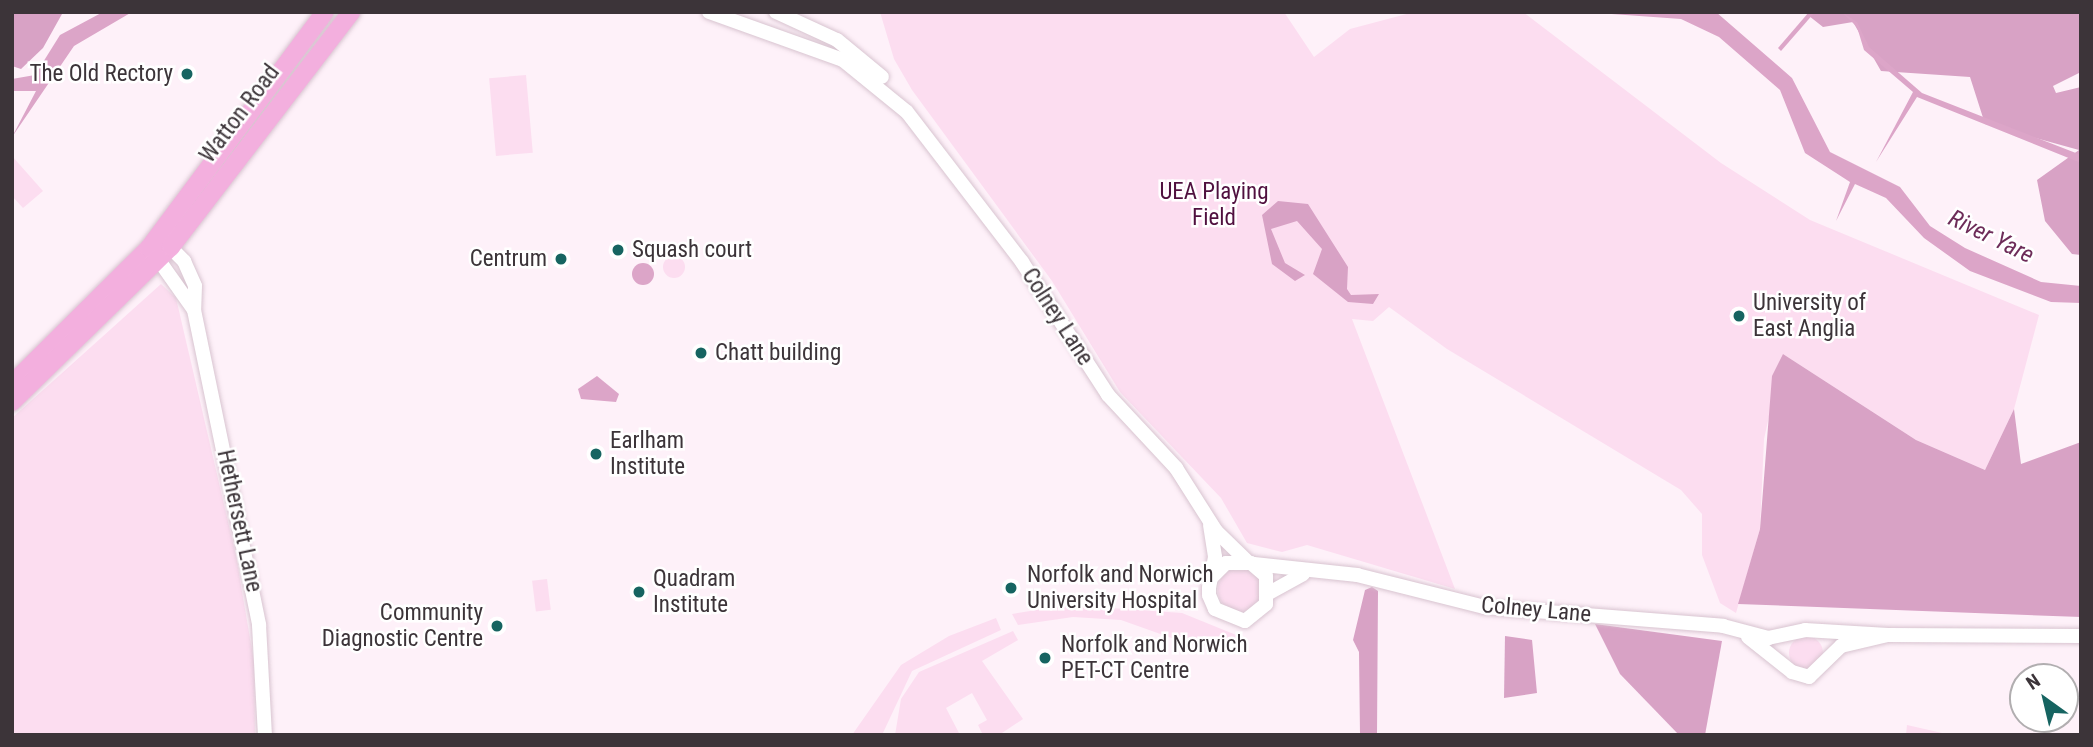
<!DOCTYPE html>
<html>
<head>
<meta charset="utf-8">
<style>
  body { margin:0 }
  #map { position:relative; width:2093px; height:747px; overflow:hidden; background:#fef1f9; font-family:"Roboto Condensed",sans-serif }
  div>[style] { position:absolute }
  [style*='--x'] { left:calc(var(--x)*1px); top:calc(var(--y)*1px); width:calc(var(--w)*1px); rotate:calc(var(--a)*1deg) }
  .green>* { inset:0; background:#fcddf0; transform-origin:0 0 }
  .round { border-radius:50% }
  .forest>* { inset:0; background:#d8a2c5 }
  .water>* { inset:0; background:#dca5c8 }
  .roads { filter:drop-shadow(0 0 2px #d8c4d0) drop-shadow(0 0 2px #d8c4d0) }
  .minor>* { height:14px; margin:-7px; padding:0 7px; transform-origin:7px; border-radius:7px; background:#fff }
  .major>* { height:18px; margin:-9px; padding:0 9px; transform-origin:9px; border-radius:9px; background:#f3afde }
  .dots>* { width:19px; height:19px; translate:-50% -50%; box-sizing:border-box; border:4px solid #fff; border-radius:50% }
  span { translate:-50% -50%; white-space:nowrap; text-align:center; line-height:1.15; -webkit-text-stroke:5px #fff; paint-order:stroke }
  .poi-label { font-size:23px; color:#3c3439 }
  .right { translate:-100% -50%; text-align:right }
  .left { translate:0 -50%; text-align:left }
  .street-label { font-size:23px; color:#3c3439 }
  .park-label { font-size:23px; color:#50103f }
  .water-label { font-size:24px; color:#6d2c59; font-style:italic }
  .frame { position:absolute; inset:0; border:14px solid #3c3439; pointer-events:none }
  .north { position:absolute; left:2009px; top:663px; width:70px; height:70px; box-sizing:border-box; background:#fff; border:2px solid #b1aeb0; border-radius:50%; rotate:326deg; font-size:19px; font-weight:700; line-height:28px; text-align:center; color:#3c3439 }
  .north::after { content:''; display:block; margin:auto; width:24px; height:32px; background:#166461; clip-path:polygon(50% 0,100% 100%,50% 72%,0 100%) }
</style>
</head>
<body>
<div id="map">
  <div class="green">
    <i style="clip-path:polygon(880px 12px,1284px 12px,1314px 57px,1350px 29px,1414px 12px,1523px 12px,1721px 163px,1810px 220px,2039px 315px,2014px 409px,1985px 470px,1916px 440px,1783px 354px,1764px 439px,1760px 529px,1736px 613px,1720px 603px,1702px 555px,1702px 514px,1681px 490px,1447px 349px,1389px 307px,1373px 321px,1352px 319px,1455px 589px,1307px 545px,1282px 552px,1247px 543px,1221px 498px,1120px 392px,1052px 281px,912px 90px,894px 59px)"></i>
    <i style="left:526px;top:75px;width:78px;height:37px;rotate:85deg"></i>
    <i style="clip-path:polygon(12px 156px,43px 191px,23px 208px,12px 196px)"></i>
    <i class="round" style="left:609px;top:241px;width:18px;height:18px"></i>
    <i class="round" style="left:663px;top:256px;width:22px;height:22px"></i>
    <i style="clip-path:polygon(161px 284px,176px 298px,236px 556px,254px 662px,255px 735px,12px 735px,12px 418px)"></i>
    <i class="round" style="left:1218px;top:568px;width:44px;height:44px"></i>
    <i style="left:547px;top:579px;width:31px;height:15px;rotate:83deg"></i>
    <i style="clip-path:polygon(1068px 605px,1182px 613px,1241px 637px,1197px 647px,1121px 620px,1073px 617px,1018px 625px,1012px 614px)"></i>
    <i style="clip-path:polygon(996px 618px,1001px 630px,912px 671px,882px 735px,852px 735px,901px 665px,949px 636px)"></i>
    <i style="clip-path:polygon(1013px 631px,1018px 640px,982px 661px,1023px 719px,999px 735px,983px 735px,978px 725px,987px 720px,972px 693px,946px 708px,960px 735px,895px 735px,901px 699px,919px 672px)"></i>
    <i class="round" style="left:1789px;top:636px;width:34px;height:34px"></i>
    <i style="clip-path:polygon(1907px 725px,1951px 735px,1906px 735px)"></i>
  </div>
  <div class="forest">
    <i style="clip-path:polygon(73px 12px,62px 14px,43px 48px,21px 69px,12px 66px,13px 12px)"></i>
    <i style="clip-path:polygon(1804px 12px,2081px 12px,2081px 72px,2053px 86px,2056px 93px,2081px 87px,2081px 255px,2072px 254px,2045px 221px,2037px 180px,2079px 150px,1985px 124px,1970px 77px,1881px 71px,1853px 22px,1823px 27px)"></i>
    <i style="clip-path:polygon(1278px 201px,1308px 204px,1348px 267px,1347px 289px,1351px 295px,1379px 294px,1373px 304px,1348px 302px,1313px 274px,1322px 249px,1297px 221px,1271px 229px,1285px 263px,1305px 275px,1295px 281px,1272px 264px,1262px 215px)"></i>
    <i style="clip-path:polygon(1783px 354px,1916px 440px,1985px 470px,2014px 409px,2021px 464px,2081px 442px,2081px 617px,1738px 604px,1760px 529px,1772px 376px)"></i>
    <i style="clip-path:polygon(1372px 587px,1378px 591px,1377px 735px,1360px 735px,1359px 652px,1353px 640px,1365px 590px)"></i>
    <i style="clip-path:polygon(1595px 624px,1722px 641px,1705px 735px,1679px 735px,1620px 674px)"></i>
    <i style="clip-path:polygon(1505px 636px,1532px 640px,1537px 693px,1504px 698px)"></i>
  </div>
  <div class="water">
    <i style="clip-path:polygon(103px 12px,132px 12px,74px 46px,12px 137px,36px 91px,12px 91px,12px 79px,35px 75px,60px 35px)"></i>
    <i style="clip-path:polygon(1584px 12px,1716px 12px,1792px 78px,1830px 152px,1900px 187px,1930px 226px,1965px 248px,2041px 282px,2081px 286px,2081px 303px,2051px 302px,1970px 271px,1924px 238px,1886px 198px,1855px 184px,1836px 221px,1850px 182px,1805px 153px,1780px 90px,1719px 37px,1681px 19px)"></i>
    <i style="clip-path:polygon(1809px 12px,1815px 12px,1781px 51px,1778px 48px)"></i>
    <i style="clip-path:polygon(1842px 12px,1857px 22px,1869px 47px,1922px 93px,2081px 155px,2081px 163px,1917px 97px,1876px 162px,1913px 92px,1864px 50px,1857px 27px)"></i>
    <i class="round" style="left:632px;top:263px;width:22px;height:22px"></i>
    <i style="clip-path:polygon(597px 376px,619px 394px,616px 402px,581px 399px,578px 389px)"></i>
  </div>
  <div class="roads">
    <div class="minor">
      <i style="--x:709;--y:12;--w:142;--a:19.7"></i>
      <i style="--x:843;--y:60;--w:82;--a:39.1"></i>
      <i style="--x:907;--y:112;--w:189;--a:52.5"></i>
      <i style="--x:1022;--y:262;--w:158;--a:57.1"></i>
      <i style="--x:1108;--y:395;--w:100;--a:47"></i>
      <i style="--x:1176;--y:468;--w:75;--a:57.6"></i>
      <i style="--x:1216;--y:531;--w:43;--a:44.1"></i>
      <i style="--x:776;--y:12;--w:67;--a:24.7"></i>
      <i style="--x:837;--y:40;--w:58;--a:39.4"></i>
      <i style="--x:163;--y:240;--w:30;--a:45"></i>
      <i style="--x:184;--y:261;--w:27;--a:66"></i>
      <i style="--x:195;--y:286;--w:24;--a:92"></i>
      <i style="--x:194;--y:310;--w:322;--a:78.3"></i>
      <i style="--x:259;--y:625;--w:110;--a:86.9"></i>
      <i style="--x:153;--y:252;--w:71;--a:54.7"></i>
      <i style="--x:1210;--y:525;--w:32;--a:81"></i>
      <i style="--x:1215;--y:557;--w:32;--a:101"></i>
      <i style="--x:1209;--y:588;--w:7;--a:90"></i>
      <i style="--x:1209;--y:595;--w:15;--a:67"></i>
      <i style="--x:1215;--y:609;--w:32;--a:22"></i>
      <i style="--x:1245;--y:621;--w:27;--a:-39"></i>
      <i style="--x:1266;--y:604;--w:28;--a:-90"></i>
      <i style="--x:1266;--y:576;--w:20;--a:-139"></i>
      <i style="--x:1251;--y:563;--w:25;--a:180"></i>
      <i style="--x:1226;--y:563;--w:21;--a:135"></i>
      <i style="--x:1254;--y:564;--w:104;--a:6.1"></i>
      <i style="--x:1357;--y:575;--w:131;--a:14.1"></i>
      <i style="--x:1484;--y:607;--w:240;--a:4.5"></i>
      <i style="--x:1723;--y:626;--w:47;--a:14.9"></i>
      <i style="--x:1768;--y:638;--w:38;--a:-12"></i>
      <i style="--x:1805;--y:630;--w:83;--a:3.4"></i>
      <i style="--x:1269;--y:593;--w:39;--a:-29"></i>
      <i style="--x:1748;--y:637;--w:56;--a:38.5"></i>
      <i style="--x:1792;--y:672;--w:18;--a:16"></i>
      <i style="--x:1809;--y:677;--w:45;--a:-44.1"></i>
      <i style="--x:1841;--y:646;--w:48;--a:-13.2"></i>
      <i style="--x:1888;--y:635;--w:193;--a:0.3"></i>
    </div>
    <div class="major">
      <i style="--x:12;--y:384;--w:193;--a:-44.8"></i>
      <i style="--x:149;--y:248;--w:294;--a:-53.3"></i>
      <i style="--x:12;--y:402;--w:222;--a:-44.3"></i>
      <i style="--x:171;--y:247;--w:296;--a:-52.5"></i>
    </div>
  </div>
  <div class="dots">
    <i style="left:187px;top:74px;background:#166461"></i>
    <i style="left:618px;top:250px;background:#166461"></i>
    <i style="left:561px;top:259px;background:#166461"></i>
    <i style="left:1739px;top:316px;background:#166461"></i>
    <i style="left:701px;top:353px;background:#166461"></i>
    <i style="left:596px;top:454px;background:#166461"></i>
    <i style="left:1011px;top:588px;background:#166461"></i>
    <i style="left:639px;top:592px;background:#166461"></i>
    <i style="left:497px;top:626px;background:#166461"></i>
    <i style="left:1045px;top:658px;background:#166461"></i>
  </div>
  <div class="poi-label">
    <span class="right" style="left:173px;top:74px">The Old Rectory</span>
    <span class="left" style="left:632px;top:250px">Squash court</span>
    <span class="right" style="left:547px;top:259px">Centrum</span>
    <span class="left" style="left:1753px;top:316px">University of<br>East Anglia</span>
    <span class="left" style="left:715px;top:353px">Chatt building</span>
    <span class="left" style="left:610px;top:454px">Earlham<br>Institute</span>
    <span class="left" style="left:1027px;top:588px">Norfolk and Norwich<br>University Hospital</span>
    <span class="left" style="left:653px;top:592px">Quadram<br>Institute</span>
    <span class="right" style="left:483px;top:626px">Community<br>Diagnostic Centre</span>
    <span class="left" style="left:1061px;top:658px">Norfolk and Norwich<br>PET-CT Centre</span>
  </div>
  <div class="street-label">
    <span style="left:240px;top:114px;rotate:-53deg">Watton Road</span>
    <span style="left:1057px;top:317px;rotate:57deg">Colney Lane</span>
    <span style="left:239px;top:521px;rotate:78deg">Hethersett Lane</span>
    <span style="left:1536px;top:610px;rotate:5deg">Colney Lane</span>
  </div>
  <div class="park-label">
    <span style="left:1214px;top:205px">UEA Playing<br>Field</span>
  </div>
  <div class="water-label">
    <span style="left:1991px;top:237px;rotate:26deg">River Yare</span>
  </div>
  <div class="frame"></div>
  <div class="north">N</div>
</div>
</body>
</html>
